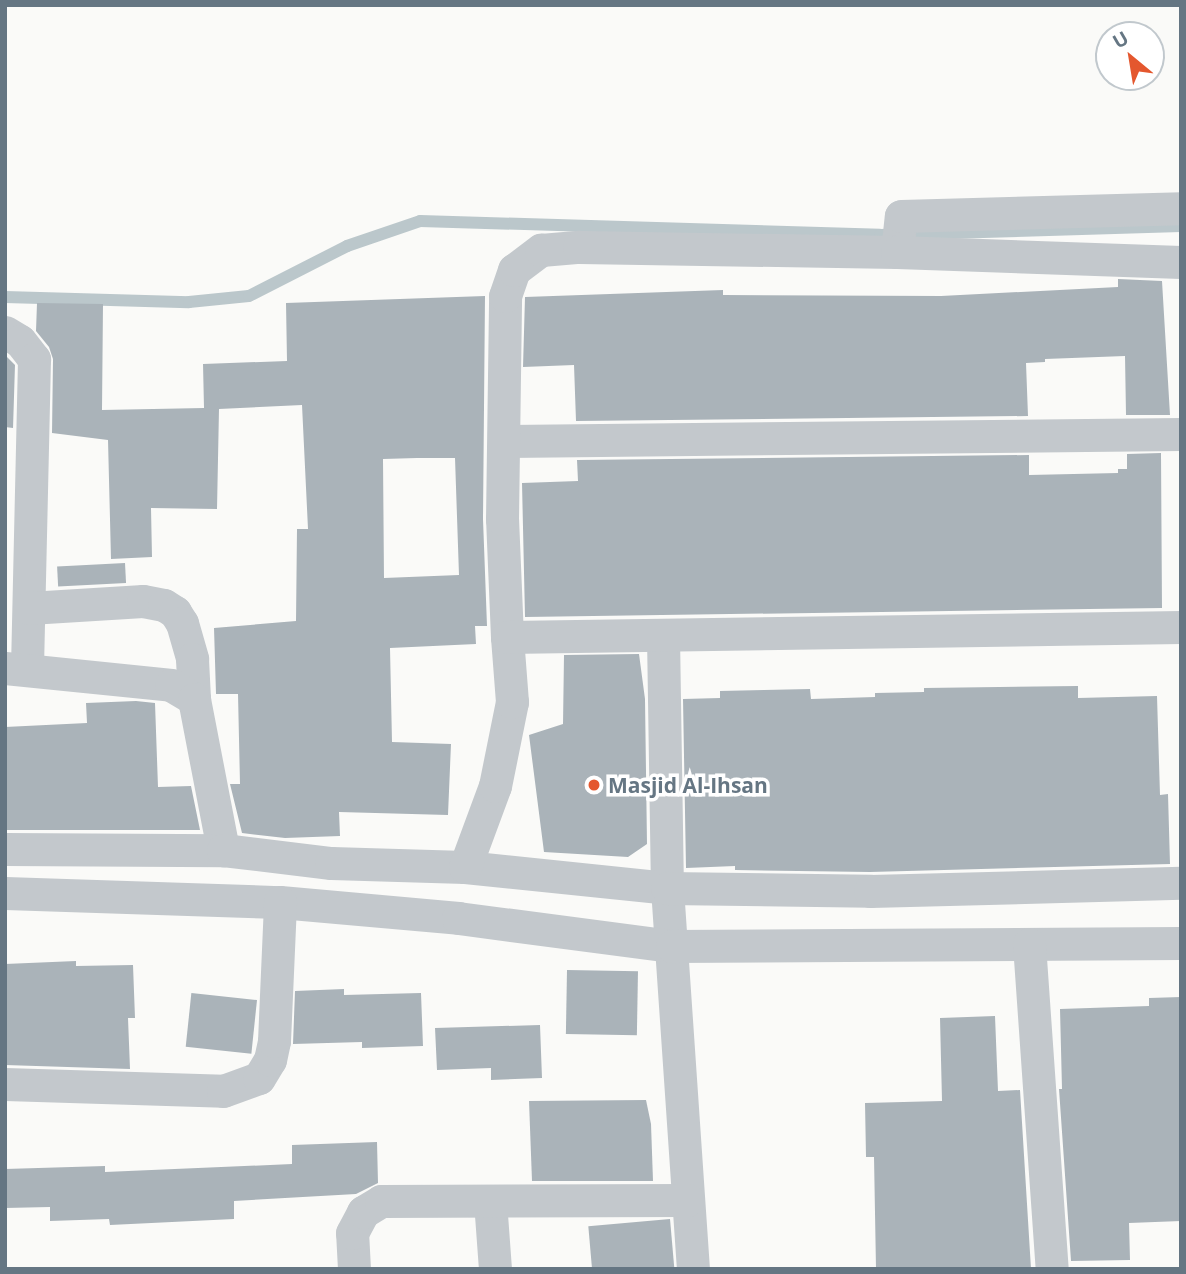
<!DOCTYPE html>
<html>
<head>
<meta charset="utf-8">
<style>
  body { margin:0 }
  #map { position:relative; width:1186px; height:1274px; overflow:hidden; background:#fafaf8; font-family:"Open Sans",sans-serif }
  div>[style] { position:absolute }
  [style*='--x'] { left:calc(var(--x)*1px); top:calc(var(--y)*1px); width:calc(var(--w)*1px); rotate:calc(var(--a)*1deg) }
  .stream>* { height:12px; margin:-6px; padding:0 6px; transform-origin:6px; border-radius:6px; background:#bbc7cb }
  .building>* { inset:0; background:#aab3b9; transform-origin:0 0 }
  .minor>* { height:33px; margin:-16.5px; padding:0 16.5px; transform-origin:16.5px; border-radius:16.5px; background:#c3c8cc }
  .dots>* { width:19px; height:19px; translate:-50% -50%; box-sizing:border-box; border:4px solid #fff; border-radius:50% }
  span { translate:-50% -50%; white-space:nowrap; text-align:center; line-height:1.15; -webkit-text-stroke:7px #fff; paint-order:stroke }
  .poi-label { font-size:21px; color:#657683; font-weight:700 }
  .left { translate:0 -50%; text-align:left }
  .frame { position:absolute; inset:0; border:7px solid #657683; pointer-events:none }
  .north { position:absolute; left:1095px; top:21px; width:70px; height:70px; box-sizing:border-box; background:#fff; border:2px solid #c1c8cd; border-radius:50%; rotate:330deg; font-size:19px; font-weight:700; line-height:28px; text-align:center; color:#657683 }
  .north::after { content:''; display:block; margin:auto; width:24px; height:32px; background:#e4572e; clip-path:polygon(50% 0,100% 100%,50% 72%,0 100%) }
</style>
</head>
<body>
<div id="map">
  <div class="stream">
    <i style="--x:5;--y:297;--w:184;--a:1.6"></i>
    <i style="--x:189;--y:302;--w:60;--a:-5.7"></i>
    <i style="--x:249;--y:296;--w:110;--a:-27"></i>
    <i style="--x:347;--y:246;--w:77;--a:-18.9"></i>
    <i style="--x:420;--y:221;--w:460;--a:1.7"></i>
    <i style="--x:880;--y:235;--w:301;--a:-1.7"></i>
  </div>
  <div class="building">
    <i style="clip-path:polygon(1118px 279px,1162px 281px,1170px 415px,1126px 415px,1125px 356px,1045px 359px,1045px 362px,1026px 363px,1028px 416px,576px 421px,574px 365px,523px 367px,525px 297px,723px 290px,723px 295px,941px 296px,1118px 287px)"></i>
    <i style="clip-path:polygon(evenodd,485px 296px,483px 519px,487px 626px,475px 626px,476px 644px,390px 648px,392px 742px,451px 744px,448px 815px,339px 812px,340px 836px,285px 838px,242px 833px,230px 784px,240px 784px,238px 694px,216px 694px,214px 628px,296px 621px,297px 529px,308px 529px,302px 405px,219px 409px,217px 509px,151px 508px,152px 557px,111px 559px,108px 440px,52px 433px,53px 359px,49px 347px,36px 331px,37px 303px,103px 304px,102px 410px,204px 408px,203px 364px,287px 361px,286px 303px,485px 296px,417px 458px,455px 458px,459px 575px,384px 578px,383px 459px,417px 458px)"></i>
    <i style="clip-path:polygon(5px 355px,15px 365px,13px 428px,5px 427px)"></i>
    <i style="clip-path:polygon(1161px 453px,1162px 608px,525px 617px,522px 483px,578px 481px,577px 460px,1029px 455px,1029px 475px,1118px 473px,1118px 469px,1127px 469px,1127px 454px)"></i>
    <i style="left:125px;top:563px;width:20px;height:68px;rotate:87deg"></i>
    <i style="clip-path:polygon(639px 654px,645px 699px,647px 844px,628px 857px,544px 852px,529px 735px,563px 724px,564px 655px)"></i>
    <i style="clip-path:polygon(1078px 686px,1078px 698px,1157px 696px,1160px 795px,1168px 794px,1170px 864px,870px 872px,735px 870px,735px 866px,686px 868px,683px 699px,720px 698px,720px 691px,764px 690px,810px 689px,811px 699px,875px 697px,875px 693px,924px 692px,924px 688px)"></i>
    <i style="clip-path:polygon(136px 701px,155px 703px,158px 787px,191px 786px,200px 830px,5px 830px,5px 727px,87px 723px,86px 703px)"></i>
    <i style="clip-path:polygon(76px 961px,76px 966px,133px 965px,135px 1018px,128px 1018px,130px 1069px,5px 1065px,5px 964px)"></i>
    <i style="left:567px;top:970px;width:71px;height:64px;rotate:1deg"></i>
    <i style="clip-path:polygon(344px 989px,344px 995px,421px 993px,423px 1046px,362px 1048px,362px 1042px,293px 1044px,295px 991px)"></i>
    <i style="clip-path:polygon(1181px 997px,1181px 1221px,1129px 1223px,1130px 1260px,1071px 1261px,1059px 1089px,1062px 1089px,1060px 1009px,1149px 1006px,1149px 998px)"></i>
    <i style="left:257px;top:1000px;width:54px;height:66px;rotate:96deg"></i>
    <i style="clip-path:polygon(995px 1016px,998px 1091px,1020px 1090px,1031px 1269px,876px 1269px,874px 1157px,866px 1157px,865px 1103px,942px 1101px,940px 1018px)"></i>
    <i style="clip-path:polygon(540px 1025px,542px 1078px,491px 1080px,491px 1068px,437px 1070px,435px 1028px)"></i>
    <i style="clip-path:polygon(646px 1100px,651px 1124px,653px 1181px,532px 1181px,529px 1101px)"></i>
    <i style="clip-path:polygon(377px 1142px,378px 1183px,356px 1194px,234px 1201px,234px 1219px,110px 1225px,109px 1219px,50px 1221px,50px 1207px,5px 1208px,5px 1169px,105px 1166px,105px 1172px,292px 1164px,292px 1145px)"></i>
    <i style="left:670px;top:1219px;width:50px;height:82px;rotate:85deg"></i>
  </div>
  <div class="minor">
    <i style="--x:897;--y:252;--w:36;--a:-84"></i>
    <i style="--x:901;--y:216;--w:280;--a:-1.6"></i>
    <i style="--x:5;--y:332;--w:17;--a:31"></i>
    <i style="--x:20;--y:341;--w:23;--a:52"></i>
    <i style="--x:34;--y:359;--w:310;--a:91.3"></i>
    <i style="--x:505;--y:441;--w:676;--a:-0.59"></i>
    <i style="--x:29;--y:608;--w:114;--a:-3.5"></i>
    <i style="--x:143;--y:601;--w:21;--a:11"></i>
    <i style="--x:164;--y:605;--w:13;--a:32"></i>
    <i style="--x:175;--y:612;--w:13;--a:58"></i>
    <i style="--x:182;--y:623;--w:37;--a:74"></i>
    <i style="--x:192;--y:659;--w:40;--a:87.1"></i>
    <i style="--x:663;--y:636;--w:252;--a:89.1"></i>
    <i style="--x:667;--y:888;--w:382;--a:86.1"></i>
    <i style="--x:507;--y:637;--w:118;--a:-92.4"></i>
    <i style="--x:502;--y:519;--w:223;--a:-89.2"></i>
    <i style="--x:505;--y:296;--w:28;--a:-71"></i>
    <i style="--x:514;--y:270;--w:34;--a:-37"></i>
    <i style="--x:541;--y:250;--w:38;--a:-5"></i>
    <i style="--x:579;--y:247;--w:318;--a:0.9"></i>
    <i style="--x:897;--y:252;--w:284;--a:2"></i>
    <i style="--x:5;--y:668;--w:167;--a:5.8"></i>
    <i style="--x:171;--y:685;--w:27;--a:31"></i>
    <i style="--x:194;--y:699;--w:154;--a:79.1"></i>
    <i style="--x:5;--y:849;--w:218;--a:0.3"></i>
    <i style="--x:223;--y:850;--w:109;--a:6.9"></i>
    <i style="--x:331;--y:863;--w:134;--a:1.7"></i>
    <i style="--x:465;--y:867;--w:203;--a:5.9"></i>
    <i style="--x:667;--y:888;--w:203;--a:0.8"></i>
    <i style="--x:870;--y:891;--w:311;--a:-1.5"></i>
    <i style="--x:465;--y:867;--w:86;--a:-69.7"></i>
    <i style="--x:495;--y:786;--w:86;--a:-78.6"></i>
    <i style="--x:512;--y:702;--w:65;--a:-94.4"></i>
    <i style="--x:507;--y:637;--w:674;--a:-0.85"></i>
    <i style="--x:5;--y:893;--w:275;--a:1.9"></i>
    <i style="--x:280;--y:902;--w:179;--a:5.1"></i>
    <i style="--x:458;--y:918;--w:216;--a:7.5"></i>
    <i style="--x:672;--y:946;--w:509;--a:-0.34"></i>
    <i style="--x:1029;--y:944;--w:326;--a:86"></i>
    <i style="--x:5;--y:1084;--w:218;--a:1.8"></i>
    <i style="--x:223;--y:1091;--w:38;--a:-20"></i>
    <i style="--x:259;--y:1078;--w:21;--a:-59"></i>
    <i style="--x:270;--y:1060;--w:19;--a:-78"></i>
    <i style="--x:274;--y:1041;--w:139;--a:-87.5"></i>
    <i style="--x:490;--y:1201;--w:68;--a:85.8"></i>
    <i style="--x:354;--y:1269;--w:36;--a:-93"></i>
    <i style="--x:352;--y:1233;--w:24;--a:-62"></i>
    <i style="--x:363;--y:1212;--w:21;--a:-31"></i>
    <i style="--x:381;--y:1201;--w:307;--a:-0.2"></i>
  </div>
  <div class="dots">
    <i style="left:594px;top:785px;background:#e4572e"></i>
  </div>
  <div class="poi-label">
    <span class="left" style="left:608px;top:785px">Masjid Al-Ihsan</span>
  </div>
  <div class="frame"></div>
  <div class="north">U</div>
</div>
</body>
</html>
